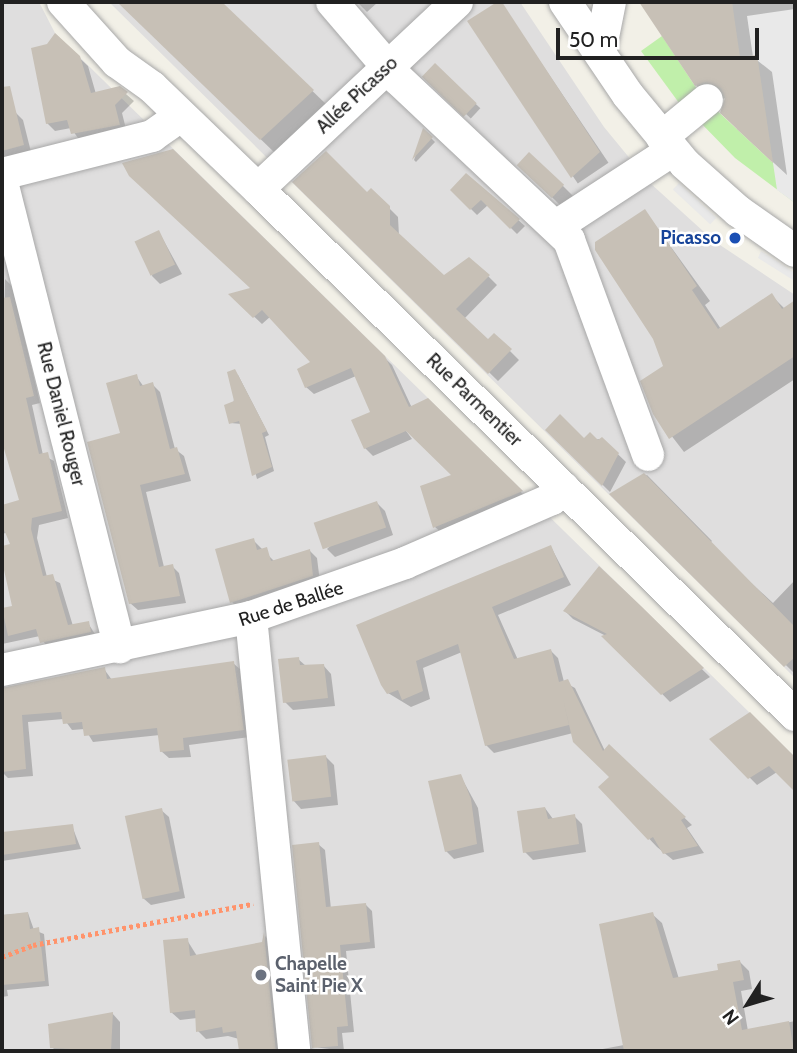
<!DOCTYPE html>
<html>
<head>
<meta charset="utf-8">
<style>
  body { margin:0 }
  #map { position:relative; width:797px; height:1053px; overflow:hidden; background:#f2f0e7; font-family:Cabin,sans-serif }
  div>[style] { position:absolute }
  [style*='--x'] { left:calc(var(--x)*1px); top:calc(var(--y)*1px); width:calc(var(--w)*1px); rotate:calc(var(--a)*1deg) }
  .residential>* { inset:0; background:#dfdede }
  .grass>* { inset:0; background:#c0efaa }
  .parking>* { inset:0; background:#e9e9e9; transform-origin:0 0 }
  .shadow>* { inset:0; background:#0003; transform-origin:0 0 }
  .building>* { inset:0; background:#c7c0b6; transform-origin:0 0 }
  .path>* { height:4.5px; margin-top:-2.25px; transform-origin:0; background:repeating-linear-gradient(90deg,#ff936b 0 3.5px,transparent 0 7px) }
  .roads { filter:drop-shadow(0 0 2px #a8a8a8) drop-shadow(0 0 2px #a8a8a8) }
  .minor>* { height:32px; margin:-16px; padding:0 16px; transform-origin:16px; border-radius:16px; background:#fff }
  .dots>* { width:19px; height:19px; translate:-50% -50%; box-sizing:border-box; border:4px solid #fff; border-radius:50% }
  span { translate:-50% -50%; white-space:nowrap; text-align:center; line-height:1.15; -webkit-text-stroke:5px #fff; paint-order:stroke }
  .street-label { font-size:19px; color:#212121 }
  .transit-label { font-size:19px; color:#164399; font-weight:700 }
  .right { translate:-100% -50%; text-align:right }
  .worship-label { font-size:19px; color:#5b616d; font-weight:700 }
  .left { translate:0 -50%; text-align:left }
  .frame { position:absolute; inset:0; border:4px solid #212121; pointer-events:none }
  .north { position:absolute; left:713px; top:969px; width:70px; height:70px; -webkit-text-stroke:5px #fff; paint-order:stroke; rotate:233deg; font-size:19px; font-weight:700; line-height:28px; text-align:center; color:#212121 }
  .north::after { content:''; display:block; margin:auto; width:24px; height:32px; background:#212121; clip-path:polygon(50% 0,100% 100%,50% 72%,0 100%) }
  .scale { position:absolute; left:556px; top:28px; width:203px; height:32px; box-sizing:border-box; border:4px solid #212121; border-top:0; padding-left:9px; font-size:21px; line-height:24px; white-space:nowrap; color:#212121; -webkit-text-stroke:5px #fff; paint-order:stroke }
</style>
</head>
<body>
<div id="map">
  <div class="residential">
    <i style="clip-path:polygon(2px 2px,39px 2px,55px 33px,795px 757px,795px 1051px,2px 1051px)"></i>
    <i style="clip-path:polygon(109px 2px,520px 2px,604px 127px,650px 183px,714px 241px,795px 295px,795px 678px)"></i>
  </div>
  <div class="grass">
    <i style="clip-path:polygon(662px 36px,697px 89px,682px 107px,641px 51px)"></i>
    <i style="clip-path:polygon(711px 105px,772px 162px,795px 166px,795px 203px,735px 158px,696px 118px)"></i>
  </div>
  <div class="parking">
    <i style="clip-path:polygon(732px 2px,795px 2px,795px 203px,777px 190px,757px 55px,738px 58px)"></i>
    <i style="left:679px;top:183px;width:51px;height:9px;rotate:43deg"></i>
    <i style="clip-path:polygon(761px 251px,795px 273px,793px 280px,758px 258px)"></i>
  </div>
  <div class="shadow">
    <i style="clip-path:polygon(119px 2px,220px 2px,328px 106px,276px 154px)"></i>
    <i style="clip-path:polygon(357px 2px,378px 2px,367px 12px)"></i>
    <i style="left:500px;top:2px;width:194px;height:37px;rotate:56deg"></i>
    <i style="clip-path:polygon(641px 2px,795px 2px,795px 9px,747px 16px,753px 57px,772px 72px,787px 175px,737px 129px,727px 98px,712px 101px,696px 85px)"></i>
    <i style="clip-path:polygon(55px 35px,88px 66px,96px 94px,119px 88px,134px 101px,122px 113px,127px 133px,80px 141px,71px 128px,55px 131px,47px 123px,48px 45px)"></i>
    <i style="left:435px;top:66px;width:62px;height:14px;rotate:43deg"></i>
    <i style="clip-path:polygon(16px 113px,23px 120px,31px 152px,2px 159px,2px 116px)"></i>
    <i style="clip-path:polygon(424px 131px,435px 142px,416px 162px,414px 160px)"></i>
    <i style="clip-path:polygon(173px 151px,392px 365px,412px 408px,428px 400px,528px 499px,443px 534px,435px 527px,454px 476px,401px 424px,412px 439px,373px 456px,365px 448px,372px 413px,356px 376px,314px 394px,306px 387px,313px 363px,271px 316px,262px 324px,231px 295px,253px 289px)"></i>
    <i style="clip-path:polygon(529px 154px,563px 186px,574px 197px,561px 206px,519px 165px)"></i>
    <i style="clip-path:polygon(467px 175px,525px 226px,517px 234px,488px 205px,477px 215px,452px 190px)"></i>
    <i style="clip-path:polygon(295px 182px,368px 194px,371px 190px,398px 217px,399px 236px,444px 277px,488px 276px,497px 285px,464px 319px,488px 341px,494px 335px,519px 360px,498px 381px)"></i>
    <i style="clip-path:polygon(645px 211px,710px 301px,705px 305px,721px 329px,772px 296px,785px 309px,791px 305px,795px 310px,795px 379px,684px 452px,654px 413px,666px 366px)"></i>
    <i style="clip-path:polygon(159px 232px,182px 274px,160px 284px,152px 276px)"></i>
    <i style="clip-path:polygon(5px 279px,12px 286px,40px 403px,32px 405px,43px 455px,54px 461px,68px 518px,39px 525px,37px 538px,47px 577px,60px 583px,73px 626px,88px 623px,98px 639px,49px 650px,40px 636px,2px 644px,2px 609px,14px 607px,2px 555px,2px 548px,12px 546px,9px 532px,2px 534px,2px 507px,21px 502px,5px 448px,2px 449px)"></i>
    <i style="clip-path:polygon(238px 375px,269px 435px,265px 437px,274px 471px,257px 479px,242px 424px,230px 423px)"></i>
    <i style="clip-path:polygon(136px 376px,144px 387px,152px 384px,160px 392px,175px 449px,184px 456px,191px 481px,146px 492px,164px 567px,172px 566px,179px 573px,186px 603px,138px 610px,130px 603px,122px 435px)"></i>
    <i style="clip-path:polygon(547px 430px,584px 440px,602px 439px,626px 462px,610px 492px)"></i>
    <i style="clip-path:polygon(647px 475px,712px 541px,709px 544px,773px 603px,795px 580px,795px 674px,612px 494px)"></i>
    <i style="clip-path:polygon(377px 503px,385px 511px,393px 535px,335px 557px,327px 549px)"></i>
    <i style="clip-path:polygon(253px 540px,275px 562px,310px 551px,317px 558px,320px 582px,239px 609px,232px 602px)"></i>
    <i style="clip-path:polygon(551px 547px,571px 585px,498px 615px,518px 660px,551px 651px,558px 658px,564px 682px,575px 688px,605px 751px,609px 746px,692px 825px,687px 828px,704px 853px,673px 860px,657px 847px,600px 787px,611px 777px,573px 733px,494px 753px,486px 745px,462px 652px,423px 668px,430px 699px,411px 707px,388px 693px,358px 626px)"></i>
    <i style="clip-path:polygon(599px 569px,710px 677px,670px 702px,606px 636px,573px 619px,565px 611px)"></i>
    <i style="clip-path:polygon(298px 659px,306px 666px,323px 665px,331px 674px,335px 706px,293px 710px,285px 702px)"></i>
    <i style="clip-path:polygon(233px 663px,241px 670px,250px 737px,189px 745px,191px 757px,169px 758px,161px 751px,160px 735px,93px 742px,85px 729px,72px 730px,64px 719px,28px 722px,33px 776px,8px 778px,2px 772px,2px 688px,104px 669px,112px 680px)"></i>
    <i style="clip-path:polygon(750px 714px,795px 759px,795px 790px,777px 772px,757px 785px,712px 739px)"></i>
    <i style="clip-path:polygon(326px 757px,334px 765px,338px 805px,301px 809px,293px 800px)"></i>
    <i style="clip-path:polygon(460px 775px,478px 808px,484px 852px,454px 859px,446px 851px)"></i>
    <i style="clip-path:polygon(545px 808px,553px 819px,574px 816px,582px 824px,586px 852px,533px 860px,525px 852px)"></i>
    <i style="clip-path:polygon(161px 810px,169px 817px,185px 898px,151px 905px,143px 898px)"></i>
    <i style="clip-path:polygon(72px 826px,81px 849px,2px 861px,2px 834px)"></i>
    <i style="clip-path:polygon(318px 844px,325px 850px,331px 909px,366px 905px,372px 911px,375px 948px,346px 951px,354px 1032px,342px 1033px,344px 1051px,314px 1047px)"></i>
    <i style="clip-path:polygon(28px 913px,34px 930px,44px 934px,49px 986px,7px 990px,8px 996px,2px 997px,2px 915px)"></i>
    <i style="clip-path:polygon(652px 914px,662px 923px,679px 979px,720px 971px,740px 962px,749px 971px,752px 989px,741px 991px,748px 1031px,795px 1021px,795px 1051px,592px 1051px,624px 1045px)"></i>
    <i style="clip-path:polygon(265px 936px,271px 942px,282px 1051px,241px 1051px,239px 1039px,228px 1036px,206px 1039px,198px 1031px,197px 1018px,180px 1020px,171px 1012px,187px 940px,197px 956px,264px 944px)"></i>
    <i style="clip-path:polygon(112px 1013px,120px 1022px,120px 1051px,56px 1051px,52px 1047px)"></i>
  </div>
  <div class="building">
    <i style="clip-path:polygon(117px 2px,222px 2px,314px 90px,260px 140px)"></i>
    <i style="clip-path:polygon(497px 2px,502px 2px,600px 152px,571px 178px,467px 21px)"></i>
    <i style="clip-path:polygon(639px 2px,732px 2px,740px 57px,757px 55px,773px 163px,720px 113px,725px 98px,721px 88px,705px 82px,695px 86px)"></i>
    <i style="clip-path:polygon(55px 33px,80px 56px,91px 93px,120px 86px,128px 92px,115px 105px,120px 125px,71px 134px,67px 120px,46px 124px,31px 48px,47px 44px)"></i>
    <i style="left:435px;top:63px;width:58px;height:19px;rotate:44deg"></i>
    <i style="clip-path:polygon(10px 86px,24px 145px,2px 151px,2px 87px)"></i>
    <i style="clip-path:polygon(423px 128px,433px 137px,412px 160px)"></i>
    <i style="clip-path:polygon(173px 149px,385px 356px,409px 407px,428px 398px,523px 491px,433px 528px,420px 486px,451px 475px,406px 431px,364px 449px,351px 420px,370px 412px,351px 368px,305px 388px,297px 369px,310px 362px,262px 310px,253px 318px,228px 294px,250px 288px,129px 176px,122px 163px)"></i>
    <i style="clip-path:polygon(326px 151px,367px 192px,371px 188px,390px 206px,390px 225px,444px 275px,469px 257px,490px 275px,456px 309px,488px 339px,494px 333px,512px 349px,488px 374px,292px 182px)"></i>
    <i style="left:529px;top:152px;width:48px;height:18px;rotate:43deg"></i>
    <i style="clip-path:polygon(466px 173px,520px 219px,510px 229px,481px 200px,470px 210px,450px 190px)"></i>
    <i style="clip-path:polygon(645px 209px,697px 286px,692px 290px,718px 329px,772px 293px,782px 309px,795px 300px,795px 356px,669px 439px,653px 414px,640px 381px,663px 366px,653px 339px,595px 250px,595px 242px)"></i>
    <i style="left:159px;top:230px;width:38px;height:27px;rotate:65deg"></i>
    <i style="clip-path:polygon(10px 297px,34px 396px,26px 398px,39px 454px,48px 452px,62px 511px,32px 518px,31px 529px,43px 576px,53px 574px,68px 625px,89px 621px,91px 632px,40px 643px,36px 629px,8px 636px,2px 608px,12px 606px,2px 561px,2px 546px,10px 544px,2px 525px,2px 505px,19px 500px,2px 442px,2px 298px)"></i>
    <i style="clip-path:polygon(235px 369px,267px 431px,262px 433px,272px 467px,252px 476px,239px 421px,229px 424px,224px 405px,234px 401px,227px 372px)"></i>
    <i style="clip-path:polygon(137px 374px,140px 386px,153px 382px,170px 449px,177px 447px,185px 474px,140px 485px,159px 567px,173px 564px,180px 596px,129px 604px,87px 442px,120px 433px,106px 383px)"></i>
    <i style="clip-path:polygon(560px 414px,584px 438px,590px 432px,598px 440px,602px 437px,619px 453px,602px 486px,545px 430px)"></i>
    <i style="clip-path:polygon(644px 473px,795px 627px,795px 657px,784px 667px,609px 494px)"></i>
    <i style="left:377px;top:501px;width:28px;height:67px;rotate:71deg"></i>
    <i style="clip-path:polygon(254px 538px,257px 550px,267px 547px,271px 561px,310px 549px,313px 576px,230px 603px,215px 549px)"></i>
    <i style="clip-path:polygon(551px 545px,564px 577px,492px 607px,514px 659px,551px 649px,559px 682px,568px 679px,603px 751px,609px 744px,686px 817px,681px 820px,698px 846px,663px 854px,653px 837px,648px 840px,598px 787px,609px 777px,573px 742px,562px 694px,569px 725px,485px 746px,458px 644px,416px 661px,423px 691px,402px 700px,398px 690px,387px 694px,381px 685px,356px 625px)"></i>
    <i style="clip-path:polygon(599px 566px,641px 606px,704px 668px,661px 695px,601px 636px,607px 634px,563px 611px)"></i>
    <i style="clip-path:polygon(299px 657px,300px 665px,324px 664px,328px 698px,283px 703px,278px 659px)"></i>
    <i style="clip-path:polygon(234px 661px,244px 730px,183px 738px,184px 750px,160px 752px,157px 728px,84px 736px,82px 722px,63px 724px,61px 712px,22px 715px,26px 769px,2px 772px,2px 688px,105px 667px,107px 679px)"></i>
    <i style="clip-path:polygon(750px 712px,795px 757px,795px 792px,769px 766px,748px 779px,709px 739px)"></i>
    <i style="left:326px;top:755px;width:42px;height:39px;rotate:83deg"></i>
    <i style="clip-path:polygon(461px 774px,471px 799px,477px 844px,445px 852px,428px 781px)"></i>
    <i style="clip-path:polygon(545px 807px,548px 819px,575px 814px,579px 844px,523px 853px,517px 811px)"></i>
    <i style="left:162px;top:808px;width:85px;height:38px;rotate:78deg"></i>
    <i style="clip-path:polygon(73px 824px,76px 844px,2px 855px,2px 832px)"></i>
    <i style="clip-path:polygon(319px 842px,326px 907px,366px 903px,370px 942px,340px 945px,348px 1026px,337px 1027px,338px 1046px,312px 1048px,292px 845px)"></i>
    <i style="clip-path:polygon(28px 912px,30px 929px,39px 927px,45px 981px,2px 985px,2px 915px)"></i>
    <i style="clip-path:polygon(653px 912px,673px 978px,718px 970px,717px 964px,740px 960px,744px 980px,733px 982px,742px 1030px,789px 1021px,794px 1051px,624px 1051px,599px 924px)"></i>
    <i style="clip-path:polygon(264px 932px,276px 1051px,239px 1051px,236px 1031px,223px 1033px,222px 1027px,196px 1032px,195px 1010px,170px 1013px,163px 940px,188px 938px,190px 956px,262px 942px)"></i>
    <i style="clip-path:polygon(113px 1012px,111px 1051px,50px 1048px,48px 1024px)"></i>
  </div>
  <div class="path">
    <i style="--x:2;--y:957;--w:33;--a:-21"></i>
    <i style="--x:33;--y:945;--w:224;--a:-10.6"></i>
  </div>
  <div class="roads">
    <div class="minor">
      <i style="--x:63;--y:2;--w:81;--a:48"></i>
      <i style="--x:117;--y:62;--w:43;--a:35.5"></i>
      <i style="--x:152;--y:87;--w:147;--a:43.9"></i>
      <i style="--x:258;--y:189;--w:752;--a:44.41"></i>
      <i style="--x:332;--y:2;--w:101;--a:49.4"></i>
      <i style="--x:398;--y:79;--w:235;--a:43.3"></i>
      <i style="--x:569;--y:240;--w:229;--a:69.8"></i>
      <i style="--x:565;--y:2;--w:112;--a:55.9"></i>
      <i style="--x:628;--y:95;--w:89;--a:50.4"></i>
      <i style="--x:685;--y:164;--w:71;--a:41.6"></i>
      <i style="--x:738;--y:211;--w:70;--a:35.1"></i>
      <i style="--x:600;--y:52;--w:51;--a:-78.7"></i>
      <i style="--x:662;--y:137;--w:58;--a:-39.4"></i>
      <i style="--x:2;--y:174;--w:155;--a:-14.2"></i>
      <i style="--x:152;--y:136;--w:35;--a:-35"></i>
      <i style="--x:2;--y:182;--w:480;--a:75.8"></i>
      <i style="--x:258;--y:189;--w:273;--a:-43.2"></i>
      <i style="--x:558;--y:225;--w:137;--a:-33.1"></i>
      <i style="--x:251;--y:617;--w:436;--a:84.3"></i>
      <i style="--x:2;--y:670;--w:255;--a:-12"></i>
      <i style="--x:251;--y:617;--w:163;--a:-19.3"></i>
      <i style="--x:405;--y:563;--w:160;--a:-23.5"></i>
      <i style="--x:552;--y:499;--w:16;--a:-43"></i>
    </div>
  </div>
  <div class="dots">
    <i style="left:735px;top:238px;background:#1a4fb4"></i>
    <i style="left:261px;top:975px;background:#6b7280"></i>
  </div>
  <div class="street-label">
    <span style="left:357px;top:95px;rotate:-43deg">Allée Picasso</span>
    <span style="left:474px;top:400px;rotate:44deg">Rue Parmentier</span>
    <span style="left:61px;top:414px;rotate:76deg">Rue Daniel Rouger</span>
    <span style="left:291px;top:604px;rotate:-18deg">Rue de Ballée</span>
  </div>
  <div class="transit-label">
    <span class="right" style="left:721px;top:238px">Picasso</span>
  </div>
  <div class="worship-label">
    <span class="left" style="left:275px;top:975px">Chapelle<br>Saint Pie X</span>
  </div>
  <div class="frame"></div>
  <div class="north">N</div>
  <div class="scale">50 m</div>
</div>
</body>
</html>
